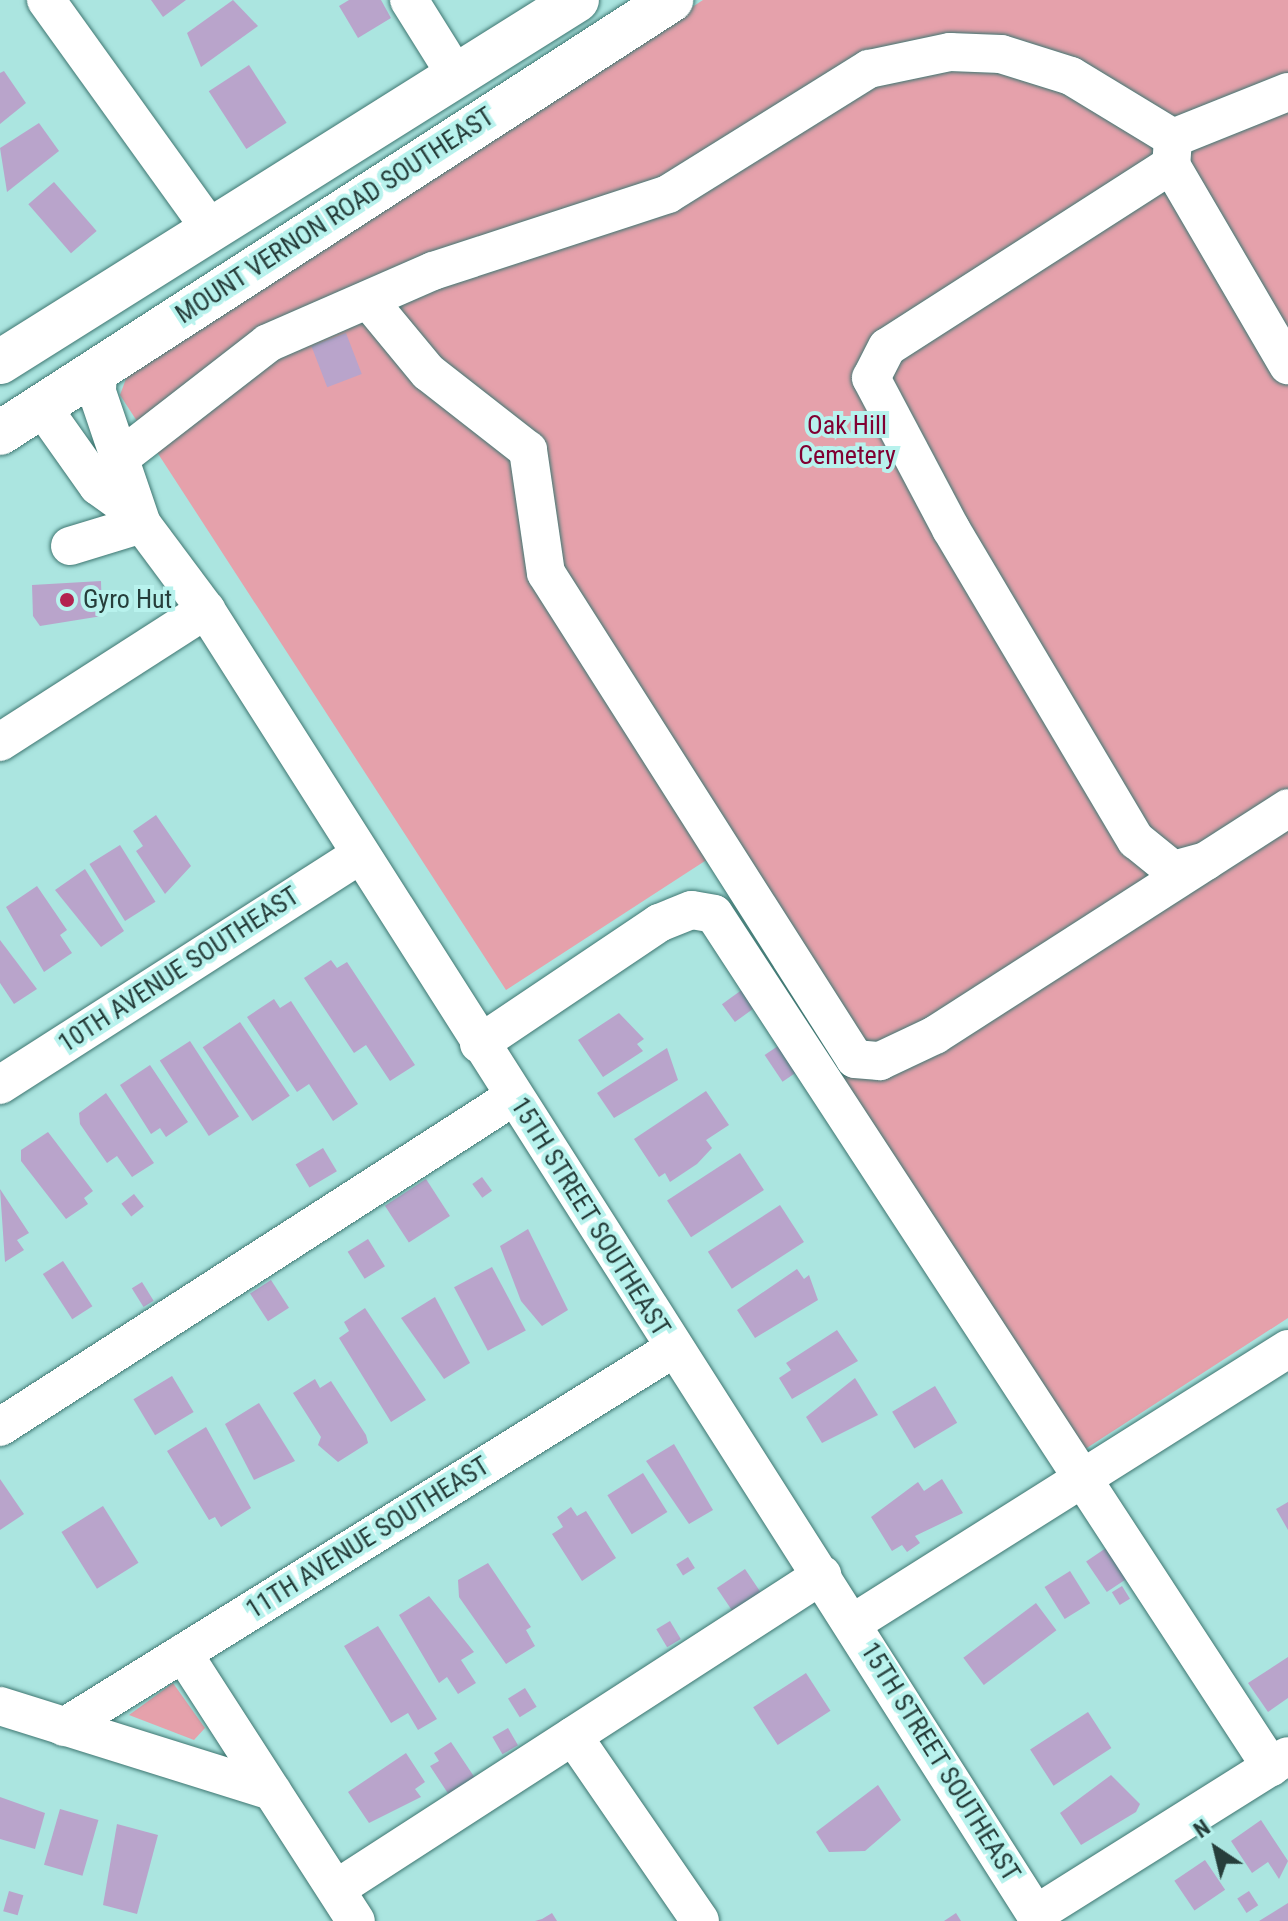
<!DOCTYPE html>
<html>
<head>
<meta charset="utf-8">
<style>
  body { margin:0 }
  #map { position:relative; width:1288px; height:1921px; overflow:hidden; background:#abe5e0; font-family:"Roboto Condensed",sans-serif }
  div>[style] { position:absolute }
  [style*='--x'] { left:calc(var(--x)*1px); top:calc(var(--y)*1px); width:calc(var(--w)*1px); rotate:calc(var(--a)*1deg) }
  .green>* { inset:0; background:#e5a1ab }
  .building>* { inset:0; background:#b9a4cb; transform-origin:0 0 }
  .roads { filter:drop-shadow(0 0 2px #3e7671) drop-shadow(0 0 2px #3e7671) }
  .minor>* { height:38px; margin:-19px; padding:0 19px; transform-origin:19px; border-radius:19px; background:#fff }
  .major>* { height:44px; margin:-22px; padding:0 22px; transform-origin:22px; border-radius:22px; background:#fff }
  .dots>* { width:22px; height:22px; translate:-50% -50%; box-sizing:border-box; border:4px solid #b8f2ed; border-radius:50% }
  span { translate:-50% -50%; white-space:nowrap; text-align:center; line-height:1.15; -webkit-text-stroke:8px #b8f2ed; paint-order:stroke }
  .street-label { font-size:26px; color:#263e3b }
  .park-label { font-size:26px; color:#810032 }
  .poi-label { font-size:26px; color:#263e3b }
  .left { translate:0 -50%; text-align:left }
  .north { position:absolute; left:1176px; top:1809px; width:80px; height:80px; -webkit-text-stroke:6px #b8f2ed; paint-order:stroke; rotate:325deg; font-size:22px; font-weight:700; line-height:32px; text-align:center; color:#263e3b }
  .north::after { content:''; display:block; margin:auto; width:28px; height:36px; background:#263e3b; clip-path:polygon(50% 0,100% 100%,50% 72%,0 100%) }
</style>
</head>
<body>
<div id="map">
  <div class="green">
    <i style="clip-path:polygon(703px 0,1288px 0,1288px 1318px,1076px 1455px,708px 859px,506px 990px,120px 395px,127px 376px)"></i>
    <i style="clip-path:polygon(173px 1683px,205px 1728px,194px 1740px,129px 1715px)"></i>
  </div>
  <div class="building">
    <i style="clip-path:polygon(151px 0,186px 0,163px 17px)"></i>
    <i style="clip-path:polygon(233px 0,258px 26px,201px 67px,187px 33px)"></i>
    <i style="clip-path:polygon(349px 0,381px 0,391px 18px,358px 38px,339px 6px)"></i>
    <i style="left:249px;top:65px;width:69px;height:48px;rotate:57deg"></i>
    <i style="clip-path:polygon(4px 71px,26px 103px,0 124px,0 73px)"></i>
    <i style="clip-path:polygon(39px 123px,59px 151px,7px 192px,0 148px)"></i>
    <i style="left:54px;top:182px;width:65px;height:34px;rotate:49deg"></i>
    <i style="left:346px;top:333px;width:44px;height:37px;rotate:69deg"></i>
    <i style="clip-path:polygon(101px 581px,102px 616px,40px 626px,33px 616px,32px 585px)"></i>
    <i style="clip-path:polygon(156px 815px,191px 866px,165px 894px,136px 851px,143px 846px,133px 831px)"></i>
    <i style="left:120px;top:845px;width:67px;height:36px;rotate:58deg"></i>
    <i style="clip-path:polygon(85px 869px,124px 931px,101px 947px,55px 890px)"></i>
    <i style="clip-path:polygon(37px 886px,67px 930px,60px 935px,72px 953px,44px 972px,6px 907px)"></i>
    <i style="clip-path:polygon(0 940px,37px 989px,14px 1004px,0 983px)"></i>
    <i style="clip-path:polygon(331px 960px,337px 968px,347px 962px,415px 1065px,390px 1081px,366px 1045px,354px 1053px,304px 978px)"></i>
    <i style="left:743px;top:989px;width:22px;height:26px;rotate:54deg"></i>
    <i style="clip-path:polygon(274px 999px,280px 1008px,291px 1001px,358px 1104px,333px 1121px,309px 1084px,297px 1092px,247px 1017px)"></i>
    <i style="clip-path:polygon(619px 1013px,644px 1039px,637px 1044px,643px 1051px,603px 1077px,578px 1040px)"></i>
    <i style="left:240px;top:1022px;width:89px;height:45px;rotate:56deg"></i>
    <i style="left:787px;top:1040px;width:32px;height:27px;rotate:56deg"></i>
    <i style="left:190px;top:1041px;width:90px;height:36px;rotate:57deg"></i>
    <i style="clip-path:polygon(667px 1048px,678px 1080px,614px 1118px,597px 1093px)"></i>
    <i style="clip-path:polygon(150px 1065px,188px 1122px,166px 1137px,160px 1128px,151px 1134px,120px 1085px)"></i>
    <i style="clip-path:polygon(706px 1091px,729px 1125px,706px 1140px,712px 1148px,697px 1164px,670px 1182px,665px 1173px,659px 1177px,634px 1139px)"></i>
    <i style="clip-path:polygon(106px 1093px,154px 1163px,132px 1177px,117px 1156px,107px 1163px,80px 1124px,79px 1113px)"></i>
    <i style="clip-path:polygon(48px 1132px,93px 1191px,84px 1198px,88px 1204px,66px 1219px,21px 1161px,21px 1150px)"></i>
    <i style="left:323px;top:1148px;width:27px;height:32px;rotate:59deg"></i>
    <i style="left:740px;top:1153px;width:44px;height:87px;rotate:57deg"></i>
    <i style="left:482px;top:1177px;width:17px;height:12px;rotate:54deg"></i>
    <i style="left:426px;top:1179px;width:44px;height:49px;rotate:57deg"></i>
    <i style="clip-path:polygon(0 1189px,29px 1233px,17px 1240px,24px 1250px,5px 1262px)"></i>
    <i style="left:134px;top:1194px;width:16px;height:16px;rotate:52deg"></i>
    <i style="left:780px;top:1205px;width:44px;height:86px;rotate:57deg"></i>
    <i style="clip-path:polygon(528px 1229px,568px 1310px,542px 1326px,521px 1301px,500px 1246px)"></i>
    <i style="left:368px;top:1239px;width:32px;height:24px;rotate:58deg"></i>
    <i style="left:63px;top:1261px;width:54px;height:24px;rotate:57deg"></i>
    <i style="left:492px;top:1267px;width:72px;height:43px;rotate:62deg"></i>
    <i style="clip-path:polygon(797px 1269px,804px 1279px,809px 1275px,818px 1300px,755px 1338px,737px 1310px)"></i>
    <i style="left:271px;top:1280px;width:33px;height:25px;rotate:57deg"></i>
    <i style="left:142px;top:1282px;width:22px;height:12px;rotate:58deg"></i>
    <i style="clip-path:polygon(435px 1297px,470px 1363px,444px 1379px,401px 1318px)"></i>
    <i style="clip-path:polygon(365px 1308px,426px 1400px,391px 1422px,339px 1338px,349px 1331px,344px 1322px)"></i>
    <i style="clip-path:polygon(837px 1330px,858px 1361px,792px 1399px,779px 1378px,791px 1370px,786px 1363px)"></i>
    <i style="left:172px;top:1376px;width:42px;height:45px;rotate:59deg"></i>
    <i style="clip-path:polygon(855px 1378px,878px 1415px,822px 1443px,806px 1417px)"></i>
    <i style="clip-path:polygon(315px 1379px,320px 1388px,331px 1381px,366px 1435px,368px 1443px,338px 1462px,318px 1445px,321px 1437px,293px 1393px)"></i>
    <i style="left:935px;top:1386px;width:43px;height:50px;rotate:59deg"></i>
    <i style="clip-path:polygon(259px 1403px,295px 1461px,254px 1480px,225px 1424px)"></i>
    <i style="clip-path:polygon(206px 1427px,251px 1508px,221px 1527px,215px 1517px,209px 1520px,167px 1451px)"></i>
    <i style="clip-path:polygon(674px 1444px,713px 1510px,689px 1524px,646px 1461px)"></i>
    <i style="left:643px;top:1473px;width:46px;height:42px;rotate:58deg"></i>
    <i style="clip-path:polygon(0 1479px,24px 1514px,0 1530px)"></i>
    <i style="clip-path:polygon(942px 1479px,963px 1513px,915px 1536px,920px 1543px,907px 1552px,902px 1545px,892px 1551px,871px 1517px,918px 1482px,924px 1491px)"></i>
    <i style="clip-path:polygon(1288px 1502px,1288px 1530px,1276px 1509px)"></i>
    <i style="left:103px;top:1506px;width:67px;height:49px;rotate:58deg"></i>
    <i style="clip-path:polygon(571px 1507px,577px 1516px,586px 1511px,616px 1558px,582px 1581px,552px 1534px,563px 1527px,557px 1517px)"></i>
    <i style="left:1106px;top:1548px;width:37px;height:24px;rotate:56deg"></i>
    <i style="left:688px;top:1557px;width:13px;height:14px;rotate:58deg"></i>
    <i style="clip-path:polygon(488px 1563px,531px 1627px,526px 1630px,535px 1646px,506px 1664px,459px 1597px,458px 1580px)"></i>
    <i style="left:745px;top:1569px;width:36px;height:34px;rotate:56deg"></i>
    <i style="left:1070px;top:1571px;width:38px;height:30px;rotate:58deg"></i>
    <i style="left:1122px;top:1586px;width:15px;height:12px;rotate:58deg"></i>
    <i style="clip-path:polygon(429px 1596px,474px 1652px,461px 1660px,476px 1683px,458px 1694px,447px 1677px,439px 1683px,399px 1615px)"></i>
    <i style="left:1036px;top:1603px;width:34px;height:91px;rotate:53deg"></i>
    <i style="left:670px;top:1621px;width:21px;height:16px;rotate:59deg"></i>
    <i style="clip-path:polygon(378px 1626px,437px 1719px,418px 1730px,408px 1713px,391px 1723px,344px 1646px)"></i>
    <i style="clip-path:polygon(1288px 1657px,1288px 1698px,1268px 1712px,1248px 1683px)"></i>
    <i style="left:806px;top:1673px;width:45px;height:63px;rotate:57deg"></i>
    <i style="left:525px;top:1688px;width:22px;height:20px;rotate:58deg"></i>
    <i style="left:1088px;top:1712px;width:43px;height:69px;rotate:57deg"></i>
    <i style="left:508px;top:1728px;width:20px;height:18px;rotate:60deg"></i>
    <i style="clip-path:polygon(451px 1742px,477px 1781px,451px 1798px,430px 1766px,439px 1761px,434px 1753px)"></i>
    <i style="clip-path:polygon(406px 1753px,425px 1782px,415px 1789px,421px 1797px,369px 1823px,348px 1792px)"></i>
    <i style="clip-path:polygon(1111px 1775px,1140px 1804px,1136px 1812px,1081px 1845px,1060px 1813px)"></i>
    <i style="clip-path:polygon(878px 1785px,901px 1820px,865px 1851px,829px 1852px,816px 1832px)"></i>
    <i style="clip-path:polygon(0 1797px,45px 1813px,35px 1849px,0 1839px)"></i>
    <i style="left:60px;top:1809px;width:40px;height:58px;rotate:16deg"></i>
    <i style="clip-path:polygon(1261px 1820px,1288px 1861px,1279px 1879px,1268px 1862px,1252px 1873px,1231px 1841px)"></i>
    <i style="clip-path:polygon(117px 1824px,158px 1835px,137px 1914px,103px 1905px)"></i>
    <i style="left:1205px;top:1860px;width:36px;height:37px;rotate:56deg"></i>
    <i style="left:9px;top:1891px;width:15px;height:21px;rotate:16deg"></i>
    <i style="left:1249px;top:1891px;width:17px;height:14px;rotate:57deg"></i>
    <i style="clip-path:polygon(1288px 1903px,1288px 1921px,1259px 1921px)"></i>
    <i style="clip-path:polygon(552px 1913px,557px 1921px,535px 1921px,542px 1919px)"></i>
    <i style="clip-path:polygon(956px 1913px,961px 1921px,944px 1921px)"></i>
  </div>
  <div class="roads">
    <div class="minor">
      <i style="--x:46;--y:0;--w:279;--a:54.3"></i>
      <i style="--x:409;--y:0;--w:85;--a:58"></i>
      <i style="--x:1173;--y:139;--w:26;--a:94"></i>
      <i style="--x:1171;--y:165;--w:232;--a:59.7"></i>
      <i style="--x:1171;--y:165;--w:337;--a:147.3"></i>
      <i style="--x:887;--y:347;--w:35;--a:117"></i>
      <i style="--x:871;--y:378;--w:171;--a:62.1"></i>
      <i style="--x:951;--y:529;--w:362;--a:59.3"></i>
      <i style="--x:1136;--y:840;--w:48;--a:39"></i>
      <i style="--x:1173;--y:870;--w:34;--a:-15"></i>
      <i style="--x:370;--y:302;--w:91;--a:50.4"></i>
      <i style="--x:428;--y:372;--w:127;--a:38"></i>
      <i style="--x:528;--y:450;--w:124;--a:81.7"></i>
      <i style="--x:546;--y:573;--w:576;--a:57.55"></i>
      <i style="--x:855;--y:1059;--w:25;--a:5"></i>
      <i style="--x:880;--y:1061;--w:61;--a:-25.3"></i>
      <i style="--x:935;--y:1035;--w:420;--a:-32.7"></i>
      <i style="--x:98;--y:371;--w:21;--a:93"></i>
      <i style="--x:97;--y:392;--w:139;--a:71.2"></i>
      <i style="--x:142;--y:524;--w:107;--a:53.3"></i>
      <i style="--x:206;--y:610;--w:1554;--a:57.54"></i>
      <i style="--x:42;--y:407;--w:97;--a:54.7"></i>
      <i style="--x:98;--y:486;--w:48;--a:35.7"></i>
      <i style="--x:120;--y:458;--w:187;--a:-37.8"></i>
      <i style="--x:268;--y:343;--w:180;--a:-23.6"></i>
      <i style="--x:433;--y:271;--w:247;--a:-18.1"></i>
      <i style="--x:668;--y:194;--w:237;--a:-31.9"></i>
      <i style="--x:869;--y:69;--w:83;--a:-11.9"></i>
      <i style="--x:950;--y:52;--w:51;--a:2.2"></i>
      <i style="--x:1001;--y:54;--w:73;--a:17.4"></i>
      <i style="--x:1071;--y:76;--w:119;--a:31.3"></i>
      <i style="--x:1173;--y:138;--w:124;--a:-21.8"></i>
      <i style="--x:70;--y:546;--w:75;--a:-17"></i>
      <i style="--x:0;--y:742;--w:245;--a:-32.7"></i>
      <i style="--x:479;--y:1044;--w:217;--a:-33.9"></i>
      <i style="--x:659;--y:923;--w:35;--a:-22"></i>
      <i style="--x:692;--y:910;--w:22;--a:10"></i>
      <i style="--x:714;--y:914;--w:1019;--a:56.86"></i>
      <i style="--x:0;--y:1085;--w:426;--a:-32.6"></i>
      <i style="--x:0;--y:1427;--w:610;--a:-32.75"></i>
      <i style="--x:853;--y:1623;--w:514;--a:-32.21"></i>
      <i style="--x:183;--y:1653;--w:319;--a:57.2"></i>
      <i style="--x:0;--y:1706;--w:285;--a:17.4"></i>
      <i style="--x:64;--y:1727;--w:717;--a:-31.83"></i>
      <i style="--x:573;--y:1736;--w:224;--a:55.5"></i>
      <i style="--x:336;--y:1889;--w:579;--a:-32.87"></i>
      <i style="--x:1036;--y:1914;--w:297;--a:-32.1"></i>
    </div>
    <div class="major">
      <i style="--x:0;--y:362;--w:681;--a:-32.1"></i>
      <i style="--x:0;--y:433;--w:799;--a:-32.83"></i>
    </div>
  </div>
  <div class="dots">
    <i style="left:67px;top:600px;background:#b3224f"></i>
  </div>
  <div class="street-label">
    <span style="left:335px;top:216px;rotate:-33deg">MOUNT VERNON ROAD SOUTHEAST</span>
    <span style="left:179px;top:970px;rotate:-33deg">10TH AVENUE SOUTHEAST</span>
    <span style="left:590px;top:1217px;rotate:58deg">15TH STREET SOUTHEAST</span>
    <span style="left:368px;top:1538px;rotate:-32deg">11TH AVENUE SOUTHEAST</span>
    <span style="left:940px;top:1762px;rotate:58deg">15TH STREET SOUTHEAST</span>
  </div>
  <div class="park-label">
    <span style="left:847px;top:441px">Oak Hill<br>Cemetery</span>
  </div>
  <div class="poi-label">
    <span class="left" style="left:83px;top:600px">Gyro Hut</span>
  </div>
  <div class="north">N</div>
</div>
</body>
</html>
